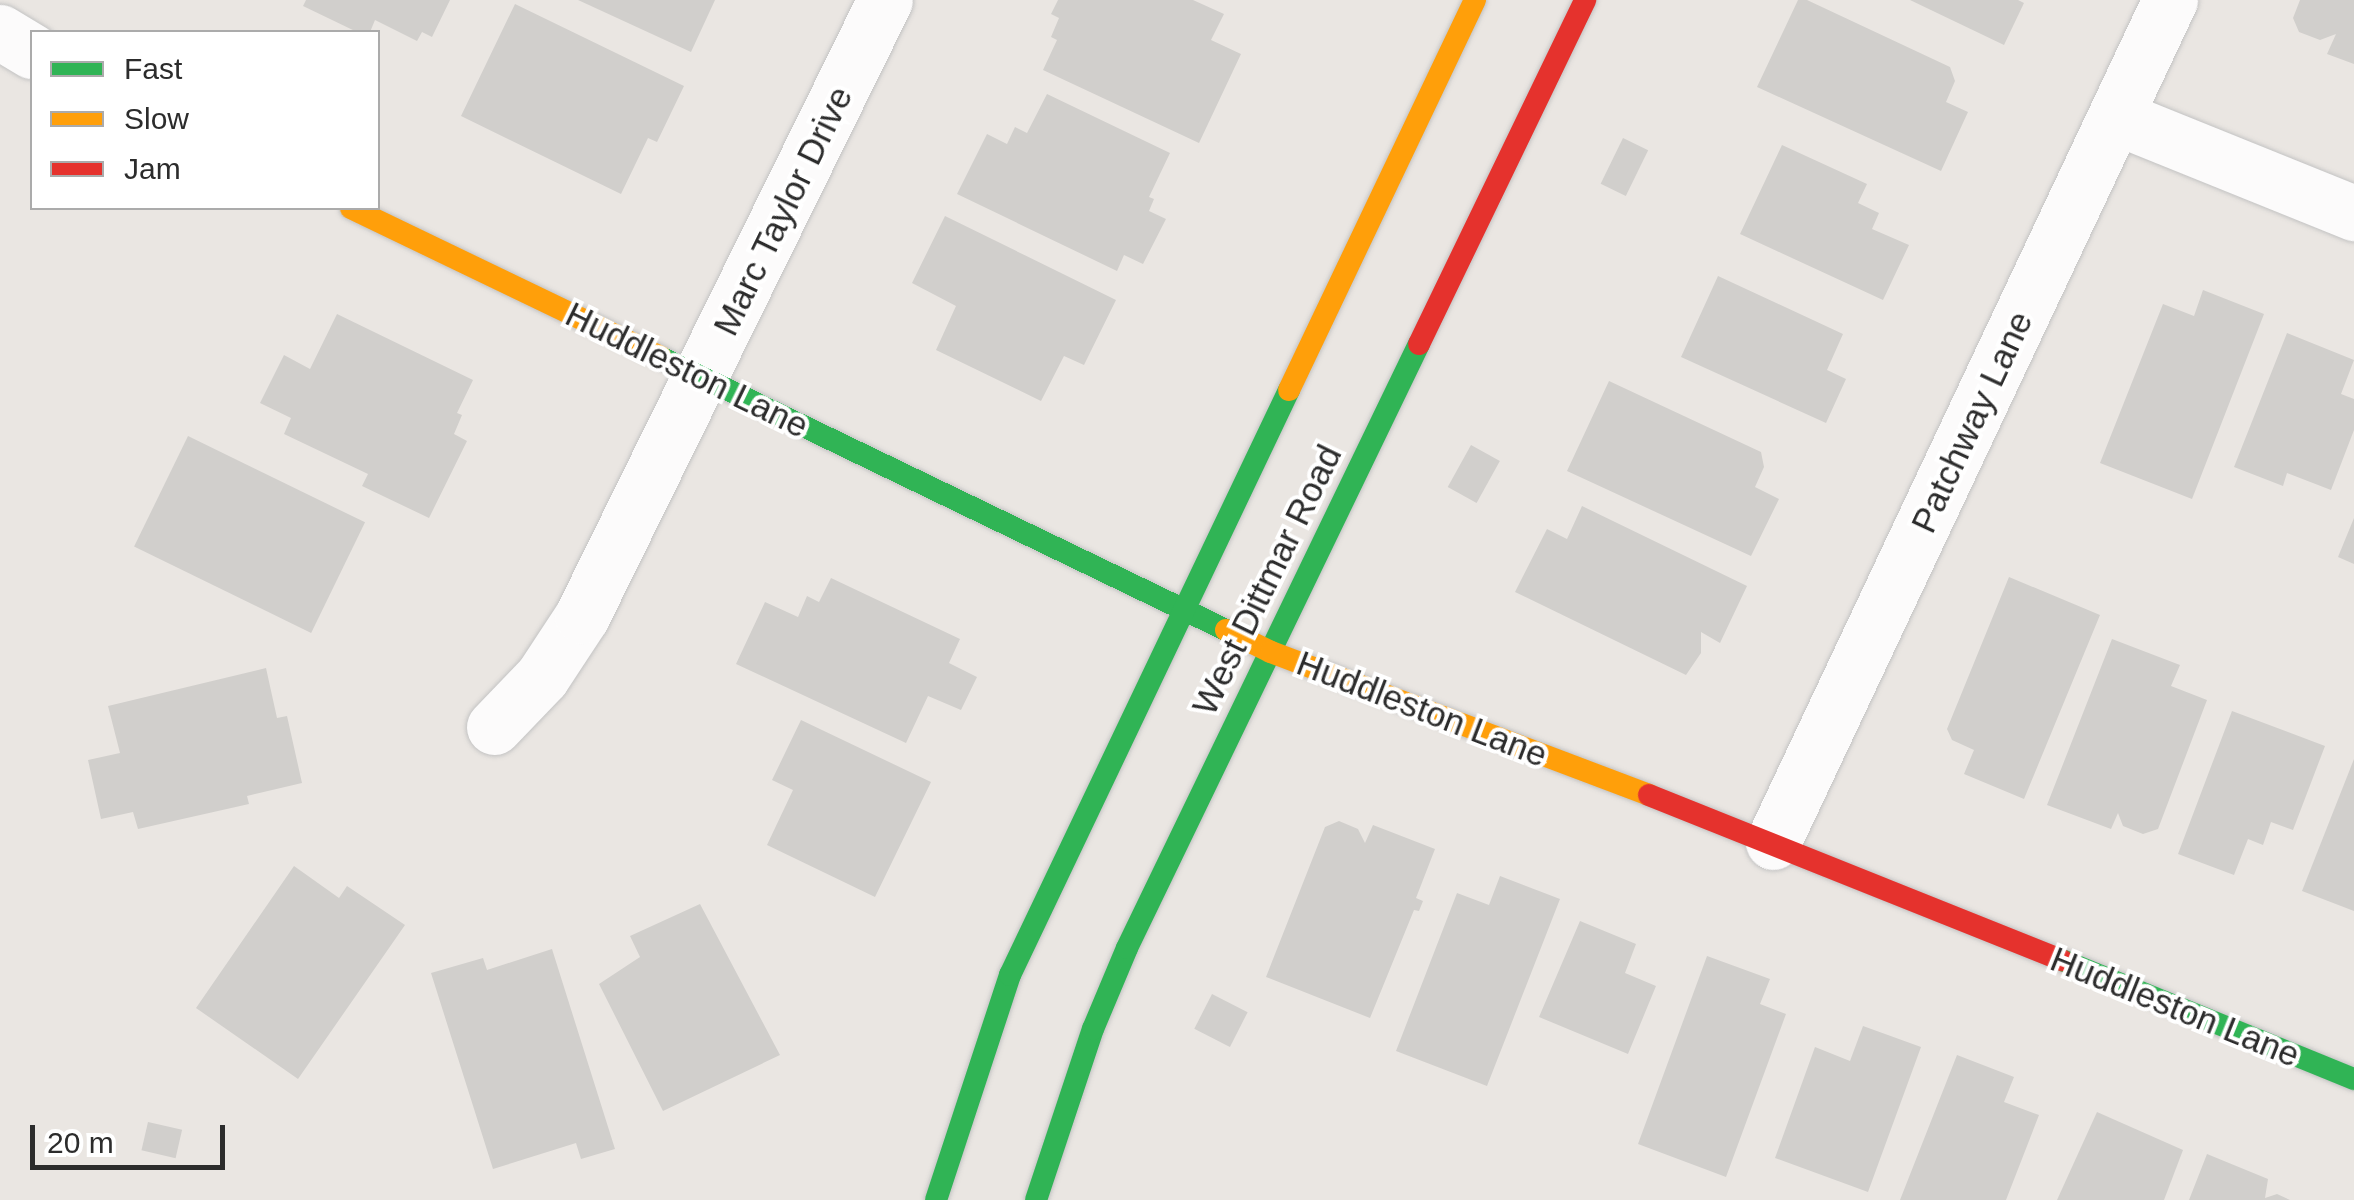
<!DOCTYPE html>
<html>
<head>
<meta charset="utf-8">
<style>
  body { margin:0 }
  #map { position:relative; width:2354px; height:1200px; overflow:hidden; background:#eae6e2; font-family:Arial,sans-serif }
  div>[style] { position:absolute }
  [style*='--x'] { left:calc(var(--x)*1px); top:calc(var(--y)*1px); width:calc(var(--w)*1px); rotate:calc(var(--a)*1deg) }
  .building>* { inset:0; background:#d1cfcc; transform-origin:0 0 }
  .roads { filter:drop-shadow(0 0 2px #c3c3c3) drop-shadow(0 0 2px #c3c3c3) }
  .street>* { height:55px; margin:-27.5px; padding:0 27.5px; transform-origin:27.5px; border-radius:27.5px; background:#fcfbfb }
  .fast>* { height:22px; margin:-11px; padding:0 11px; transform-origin:11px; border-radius:11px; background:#30b455 }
  .slow>* { height:22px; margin:-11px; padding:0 11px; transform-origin:11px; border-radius:11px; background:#ff9f0a }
  .jam>* { height:22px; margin:-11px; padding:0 11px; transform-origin:11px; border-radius:11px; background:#e5322d }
  span { translate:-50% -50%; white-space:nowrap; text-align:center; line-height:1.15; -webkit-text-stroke:8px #fff; paint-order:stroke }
  .street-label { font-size:35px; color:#2c2c2c }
  .legend { position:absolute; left:30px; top:30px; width:350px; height:180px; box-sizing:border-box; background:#fff; border:2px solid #ababab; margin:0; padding:12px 18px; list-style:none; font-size:30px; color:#2c2c2c }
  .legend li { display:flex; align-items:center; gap:20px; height:50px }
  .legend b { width:50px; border:2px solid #ababab }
  .scale { position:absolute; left:30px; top:1125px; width:195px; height:45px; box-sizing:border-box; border:5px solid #2c2c2c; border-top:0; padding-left:12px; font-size:30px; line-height:35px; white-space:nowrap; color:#2c2c2c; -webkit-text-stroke:8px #fff; paint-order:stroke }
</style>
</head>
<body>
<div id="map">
  <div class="building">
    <i style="clip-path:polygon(306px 0,450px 0,432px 37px,422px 32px,417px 41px,375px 20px,370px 32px,357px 32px,303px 6px)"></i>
    <i style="clip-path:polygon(578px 0,715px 0,691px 52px)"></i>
    <i style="clip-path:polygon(1058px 0,1193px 0,1224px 14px,1211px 40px,1241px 54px,1199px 143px,1043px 70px,1057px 40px,1051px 37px,1059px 18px,1051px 14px)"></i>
    <i style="clip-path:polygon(1798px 0,1807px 0,1950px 67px,1955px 81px,1946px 102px,1968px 112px,1941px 171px,1757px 87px)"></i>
    <i style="clip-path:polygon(1910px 0,2018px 0,2024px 3px,2004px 45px)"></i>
    <i style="clip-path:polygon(2300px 0,2354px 0,2354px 64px,2327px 54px,2336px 34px,2320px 40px,2299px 32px,2293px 18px)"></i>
    <i style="clip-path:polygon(515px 4px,684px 86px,657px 142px,648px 138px,621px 194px,461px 116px)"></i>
    <i style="clip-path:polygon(1047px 94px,1170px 153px,1149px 197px,1154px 199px,1149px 211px,1166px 219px,1143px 264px,1124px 255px,1117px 271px,957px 194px,987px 134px,1007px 144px,1015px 127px,1027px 133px)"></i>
    <i style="left:1623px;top:138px;width:28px;height:51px;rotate:26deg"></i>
    <i style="clip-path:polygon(1782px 145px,1867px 184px,1858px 203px,1879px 213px,1872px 229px,1909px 245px,1883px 300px,1740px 234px)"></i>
    <i style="clip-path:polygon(945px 216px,1116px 300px,1084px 365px,1064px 356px,1041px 401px,936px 350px,956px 306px,912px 283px)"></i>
    <i style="clip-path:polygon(1718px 276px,1843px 334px,1827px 370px,1846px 379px,1826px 423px,1681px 357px)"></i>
    <i style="clip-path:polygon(2203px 290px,2264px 314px,2192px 499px,2100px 463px,2163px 304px,2194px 316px)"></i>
    <i style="clip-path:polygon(337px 314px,473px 380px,457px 413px,462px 415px,454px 434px,467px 441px,429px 518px,362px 486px,368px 474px,284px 434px,291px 418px,260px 403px,284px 355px,310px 369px)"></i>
    <i style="clip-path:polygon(2287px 333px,2354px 360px,2341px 394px,2354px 399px,2354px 430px,2331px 490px,2287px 473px,2283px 486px,2234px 467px)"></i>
    <i style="clip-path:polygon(1609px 381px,1761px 452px,1764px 467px,1755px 487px,1779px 499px,1751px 556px,1567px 471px)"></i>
    <i style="left:188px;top:436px;width:197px;height:123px;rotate:26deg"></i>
    <i style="left:1471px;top:445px;width:33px;height:48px;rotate:29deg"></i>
    <i style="clip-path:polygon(1582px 506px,1747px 586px,1720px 643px,1701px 632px,1701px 653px,1686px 675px,1515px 592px,1547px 529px,1567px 539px)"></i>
    <i style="clip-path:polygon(2354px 518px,2354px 564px,2338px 557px)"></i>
    <i style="clip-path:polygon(2009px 577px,2100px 615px,2024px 799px,1964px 774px,1974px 750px,1952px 740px,1947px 729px)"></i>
    <i style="clip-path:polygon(831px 578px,960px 639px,949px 663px,977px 677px,961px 710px,928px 696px,906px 743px,736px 664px,765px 602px,798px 617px,807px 596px,819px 602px)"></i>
    <i style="clip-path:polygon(2112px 639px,2180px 665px,2171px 686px,2207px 700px,2158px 829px,2143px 834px,2123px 826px,2118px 813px,2111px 829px,2047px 805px)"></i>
    <i style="clip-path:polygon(266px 668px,277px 718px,287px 716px,302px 783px,247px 796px,249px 804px,138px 829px,133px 812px,101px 819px,88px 760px,120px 753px,108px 706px)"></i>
    <i style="clip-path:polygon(2232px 711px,2325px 746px,2293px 830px,2271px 822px,2263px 845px,2248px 839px,2234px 875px,2178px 854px)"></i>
    <i style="clip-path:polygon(801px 720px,931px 782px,875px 897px,767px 845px,793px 790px,772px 780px)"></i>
    <i style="clip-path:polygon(2354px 759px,2354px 911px,2302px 891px)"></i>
    <i style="clip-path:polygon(1339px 821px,1358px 829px,1365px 843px,1373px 825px,1435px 849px,1416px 898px,1423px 901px,1419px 911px,1414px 910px,1370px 1018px,1266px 977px,1325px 827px)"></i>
    <i style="clip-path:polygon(294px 866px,339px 898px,347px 886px,405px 925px,298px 1079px,196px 1008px)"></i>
    <i style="clip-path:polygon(1500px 876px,1560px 899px,1487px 1086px,1396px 1051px,1457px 893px,1489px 905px)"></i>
    <i style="clip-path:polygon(700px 904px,780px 1055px,663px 1111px,599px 984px,640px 957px,630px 936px)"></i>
    <i style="clip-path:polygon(1580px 921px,1636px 944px,1625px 973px,1656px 986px,1628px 1054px,1539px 1017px)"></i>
    <i style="clip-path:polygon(552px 949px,615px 1149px,581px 1159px,576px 1143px,493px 1169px,431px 973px,483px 958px,487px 970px)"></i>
    <i style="clip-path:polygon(1707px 956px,1770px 979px,1760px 1004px,1786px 1014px,1726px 1177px,1638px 1144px)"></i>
    <i style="left:1212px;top:994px;width:40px;height:39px;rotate:27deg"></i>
    <i style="clip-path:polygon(1863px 1026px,1921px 1047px,1868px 1192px,1775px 1158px,1815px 1047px,1850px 1061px)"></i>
    <i style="clip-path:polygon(1957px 1055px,2014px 1077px,2004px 1102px,2039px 1115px,2006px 1200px,1900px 1200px)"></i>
    <i style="clip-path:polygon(2097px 1112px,2183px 1150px,2164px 1200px,2057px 1200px)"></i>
    <i style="left:148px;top:1122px;width:35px;height:29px;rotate:13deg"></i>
    <i style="clip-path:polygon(2207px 1154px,2268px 1179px,2265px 1198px,2277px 1194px,2290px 1200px,2189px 1200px)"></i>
  </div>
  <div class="roads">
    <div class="street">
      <i style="--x:0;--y:32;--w:37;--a:31"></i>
      <i style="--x:2116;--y:117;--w:257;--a:22"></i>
      <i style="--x:494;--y:727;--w:69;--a:-46.2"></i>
      <i style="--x:542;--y:677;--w:73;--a:-56.7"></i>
      <i style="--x:582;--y:616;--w:686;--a:-63.81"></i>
      <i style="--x:1773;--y:842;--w:931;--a:-64.76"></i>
    </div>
    <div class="fast">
      <i style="--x:660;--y:357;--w:628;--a:25.75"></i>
      <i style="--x:2062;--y:960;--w:315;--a:22.2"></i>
      <i style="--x:936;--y:1200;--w:237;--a:-71.8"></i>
      <i style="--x:1010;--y:975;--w:648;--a:-64.5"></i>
      <i style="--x:1036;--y:1200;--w:180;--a:-71.6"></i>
      <i style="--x:1093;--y:1029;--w:88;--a:-67.2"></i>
      <i style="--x:1127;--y:948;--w:671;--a:-64.2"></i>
    </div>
    <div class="slow">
      <i style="--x:351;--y:208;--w:343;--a:25.7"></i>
      <i style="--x:1289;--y:390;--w:432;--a:-64.5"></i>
      <i style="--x:1226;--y:630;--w:50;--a:26.1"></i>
      <i style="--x:1271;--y:652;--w:404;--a:20.7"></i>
    </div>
    <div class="jam">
      <i style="--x:1419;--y:344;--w:382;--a:-64.2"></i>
      <i style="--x:1649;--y:795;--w:445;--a:21.8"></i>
    </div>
  </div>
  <div class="street-label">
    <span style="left:783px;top:211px;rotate:-64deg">Marc Taylor Drive</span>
    <span style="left:687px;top:370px;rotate:26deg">Huddleston Lane</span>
    <span style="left:1972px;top:422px;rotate:-65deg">Patchway Lane</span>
    <span style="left:1267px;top:580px;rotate:-64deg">West Dittmar Road</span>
    <span style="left:1422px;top:709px;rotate:21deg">Huddleston Lane</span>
    <span style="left:2175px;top:1007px;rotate:22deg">Huddleston Lane</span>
  </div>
  <ul class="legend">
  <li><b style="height:12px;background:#30b455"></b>Fast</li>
  <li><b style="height:12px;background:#ff9f0a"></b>Slow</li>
  <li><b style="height:12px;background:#e5322d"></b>Jam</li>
  </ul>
  <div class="scale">20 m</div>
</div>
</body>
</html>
